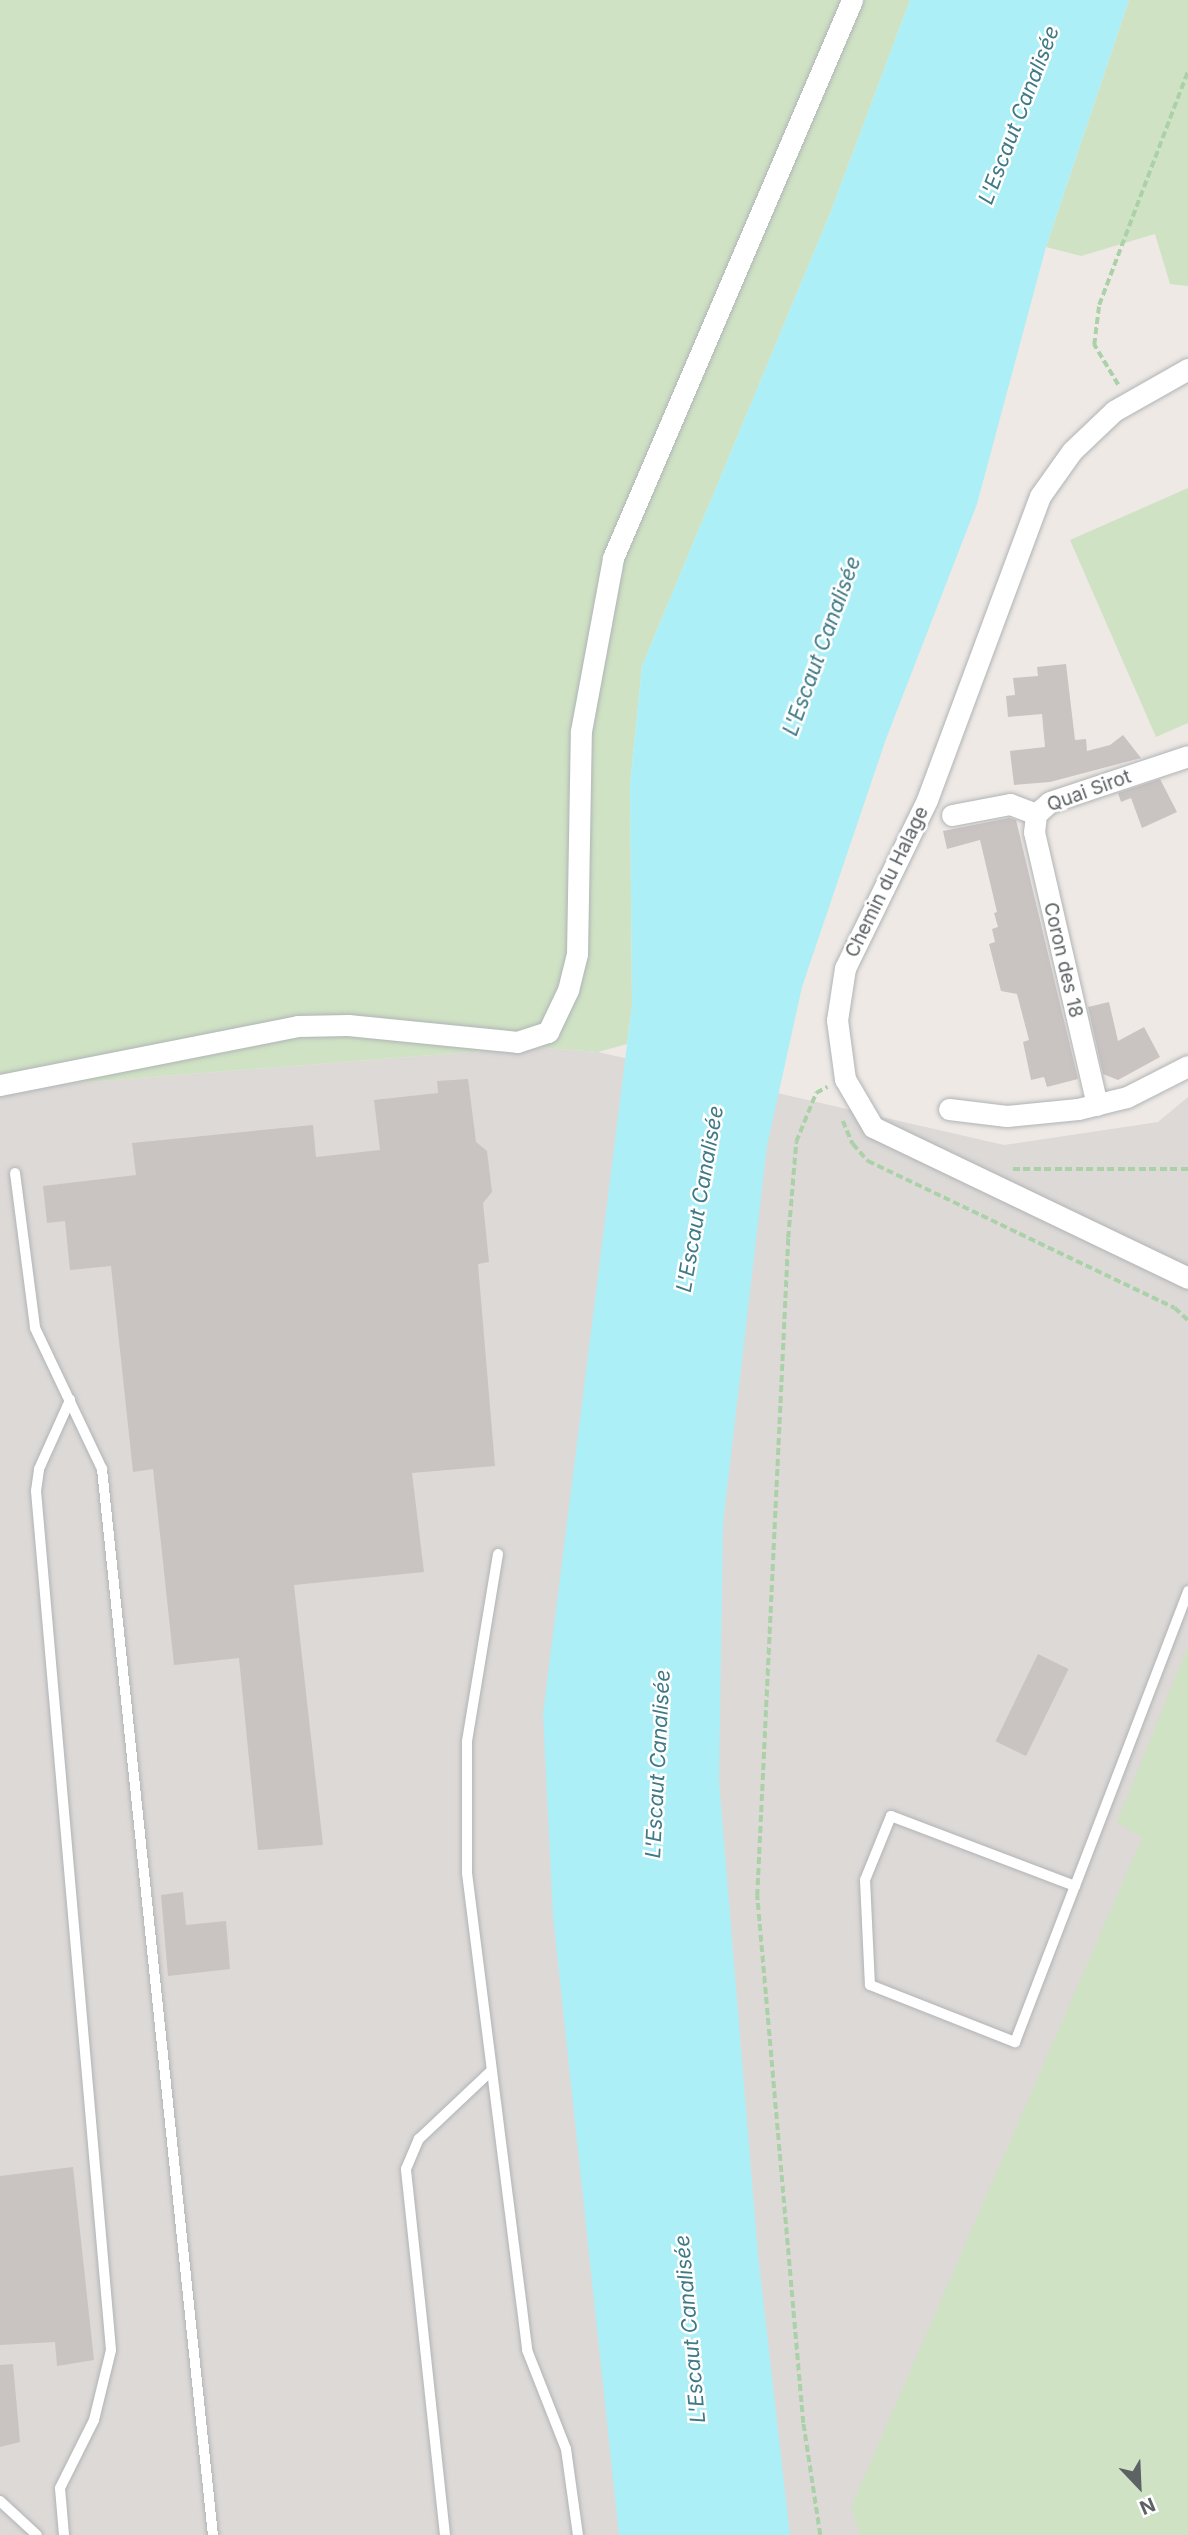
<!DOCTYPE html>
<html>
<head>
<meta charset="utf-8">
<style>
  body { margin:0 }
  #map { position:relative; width:1188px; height:2535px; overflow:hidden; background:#eee9e5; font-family:Inter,sans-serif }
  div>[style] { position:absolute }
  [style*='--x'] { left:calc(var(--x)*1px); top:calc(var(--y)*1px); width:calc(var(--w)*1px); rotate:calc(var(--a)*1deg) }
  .industrial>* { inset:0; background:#ddd9d7 }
  .green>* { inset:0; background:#cfe2c4 }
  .water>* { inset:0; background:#adeff6 }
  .building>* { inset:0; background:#c9c4c2; transform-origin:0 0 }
  .path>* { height:3.5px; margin-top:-1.75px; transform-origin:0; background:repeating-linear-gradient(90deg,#abd1a8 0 7px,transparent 0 10.5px) }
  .roads { filter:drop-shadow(0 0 2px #b0b4b6) drop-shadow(0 0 2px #b0b4b6) }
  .service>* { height:10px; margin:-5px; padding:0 5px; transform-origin:5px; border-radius:5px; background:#fff }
  .minor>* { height:21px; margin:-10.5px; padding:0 10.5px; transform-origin:10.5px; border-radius:10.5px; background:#fff }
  span { translate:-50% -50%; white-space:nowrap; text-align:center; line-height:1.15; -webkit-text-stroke:5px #fff; paint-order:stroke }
  .street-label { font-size:19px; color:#5d6264 }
  .water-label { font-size:21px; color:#3e7985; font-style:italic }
  .north { position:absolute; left:1104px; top:2451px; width:70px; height:70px; -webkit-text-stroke:5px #fff; paint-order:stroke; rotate:157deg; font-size:19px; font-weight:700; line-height:28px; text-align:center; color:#5d6264 }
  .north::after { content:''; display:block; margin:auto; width:24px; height:32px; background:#5d6264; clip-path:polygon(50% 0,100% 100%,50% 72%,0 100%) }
</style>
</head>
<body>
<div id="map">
  <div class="industrial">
    <i style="clip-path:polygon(534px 1047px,598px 1052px,1004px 1145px,1158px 1122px,1188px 1097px,1188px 2535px,0 2535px,0 1089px)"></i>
  </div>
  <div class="green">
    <i style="clip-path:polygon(0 0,910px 0,831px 211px,642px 666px,630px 785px,632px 1005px,627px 1044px,598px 1052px,534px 1047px,0 1089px)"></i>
    <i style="clip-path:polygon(1129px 0,1188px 0,1188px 286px,1170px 284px,1155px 234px,1081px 256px,1046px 247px)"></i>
    <i style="clip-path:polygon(1188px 488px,1188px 723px,1156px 737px,1070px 540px)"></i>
    <i style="clip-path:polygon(1188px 1646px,1188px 2535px,860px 2535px,851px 2507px,1142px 1838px,1117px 1822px)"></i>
  </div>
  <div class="water">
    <i style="clip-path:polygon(910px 0,1129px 0,1046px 247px,977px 504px,886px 739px,802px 987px,767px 1146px,723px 1524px,719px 1781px,758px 2254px,790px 2535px,619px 2535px,553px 1916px,543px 1714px,632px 1005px,630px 785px,642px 666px,831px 211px)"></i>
  </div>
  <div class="building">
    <i style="clip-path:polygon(1066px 664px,1075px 740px,1086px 739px,1087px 751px,1110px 745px,1123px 735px,1141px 758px,1050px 782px,1014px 785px,1010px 751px,1045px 747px,1042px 714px,1008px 717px,1006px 696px,1015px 695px,1013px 678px,1038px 676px,1037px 667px)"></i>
    <i style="clip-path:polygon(1160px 779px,1177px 812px,1142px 828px,1131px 798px,1121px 802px,1118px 793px)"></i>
    <i style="clip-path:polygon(1009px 818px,1016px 820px,1078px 1079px,1047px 1087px,1044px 1077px,1031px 1080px,1023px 1042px,1029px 1040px,1017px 994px,1001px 991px,989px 944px,995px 942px,992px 929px,998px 927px,994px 913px,997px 912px,980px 840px,947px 849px,943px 831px)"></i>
    <i style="clip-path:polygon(1109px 1002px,1118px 1041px,1144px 1027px,1160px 1057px,1118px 1080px,1103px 1074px,1088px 1007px)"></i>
    <i style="clip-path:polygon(468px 1079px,476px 1142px,487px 1151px,492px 1192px,483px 1203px,489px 1262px,478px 1264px,495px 1466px,412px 1473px,424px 1572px,294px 1585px,323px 1845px,258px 1850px,239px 1658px,174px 1665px,153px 1469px,133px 1472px,111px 1266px,70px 1270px,65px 1221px,47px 1223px,43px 1186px,136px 1175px,132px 1143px,313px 1125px,316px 1157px,380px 1150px,374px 1100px,438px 1093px,437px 1081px)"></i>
    <i style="left:1038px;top:1654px;width:34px;height:97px;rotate:26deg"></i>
    <i style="clip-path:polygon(183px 1892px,186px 1925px,226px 1921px,230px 1969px,168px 1976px,161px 1895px)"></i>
    <i style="clip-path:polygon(73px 2167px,94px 2360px,57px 2366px,55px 2342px,0 2345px,0 2176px)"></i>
    <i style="clip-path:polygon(13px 2364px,20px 2442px,0 2447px,0 2365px)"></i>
  </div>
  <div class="path">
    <i style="--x:1118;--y:385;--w:47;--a:-121"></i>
    <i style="--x:1094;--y:345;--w:40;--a:-82.9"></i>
    <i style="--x:1099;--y:305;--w:250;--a:-69.2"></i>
    <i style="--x:843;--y:1121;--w:25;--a:67"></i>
    <i style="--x:853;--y:1144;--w:23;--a:49"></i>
    <i style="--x:868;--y:1161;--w:340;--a:25.6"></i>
    <i style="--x:1175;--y:1308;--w:18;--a:43"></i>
    <i style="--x:1013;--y:1169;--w:175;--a:0"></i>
    <i style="--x:820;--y:2535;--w:113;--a:-98.6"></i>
    <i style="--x:803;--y:2423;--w:529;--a:-94.99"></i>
    <i style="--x:757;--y:1896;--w:659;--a:-87.3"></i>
    <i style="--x:788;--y:1238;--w:96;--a:-85.2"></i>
    <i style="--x:796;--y:1142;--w:53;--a:-67.8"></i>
    <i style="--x:816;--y:1093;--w:13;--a:-29"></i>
  </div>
  <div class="roads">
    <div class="service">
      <i style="--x:15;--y:1173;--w:156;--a:82.6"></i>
      <i style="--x:35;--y:1328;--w:156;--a:64.6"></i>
      <i style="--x:102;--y:1469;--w:1072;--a:84.06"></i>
      <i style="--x:498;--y:1554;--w:191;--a:99.4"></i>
      <i style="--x:467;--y:1742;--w:131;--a:90"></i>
      <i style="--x:467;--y:1873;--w:481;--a:82.8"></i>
      <i style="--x:527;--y:2350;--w:106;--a:68.5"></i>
      <i style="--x:566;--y:2449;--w:87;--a:82.1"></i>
      <i style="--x:1075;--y:1886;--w:197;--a:-159.2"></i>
      <i style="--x:891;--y:1816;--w:69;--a:112.1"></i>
      <i style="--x:865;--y:1880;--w:105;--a:87.3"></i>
      <i style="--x:870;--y:1985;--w:156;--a:21.5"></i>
      <i style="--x:1015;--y:2042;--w:167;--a:-69"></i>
      <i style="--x:1075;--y:1886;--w:316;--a:-69"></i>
      <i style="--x:0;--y:2501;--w:50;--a:42.6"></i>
      <i style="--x:64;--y:2535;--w:47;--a:-94.9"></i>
      <i style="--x:60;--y:2488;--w:76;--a:-63.4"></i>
      <i style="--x:94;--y:2420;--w:72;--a:-76.3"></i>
      <i style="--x:111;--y:2350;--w:862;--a:-94.99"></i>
      <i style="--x:36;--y:1491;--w:22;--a:-82"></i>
      <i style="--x:39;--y:1469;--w:76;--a:-65.8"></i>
      <i style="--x:445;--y:2535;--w:368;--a:-96.1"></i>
      <i style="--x:406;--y:2169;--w:33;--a:-67"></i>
      <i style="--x:419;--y:2139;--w:99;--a:-43.4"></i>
    </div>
    <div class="minor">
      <i style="--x:1188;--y:369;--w:85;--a:150.4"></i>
      <i style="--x:1114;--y:411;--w:58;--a:136.4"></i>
      <i style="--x:1072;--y:451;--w:55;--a:125.4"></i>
      <i style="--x:1040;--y:496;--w:324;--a:110.4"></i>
      <i style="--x:927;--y:800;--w:187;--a:116"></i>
      <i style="--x:845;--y:968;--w:53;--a:98.7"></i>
      <i style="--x:837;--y:1020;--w:60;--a:82.3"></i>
      <i style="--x:845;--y:1079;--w:56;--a:59.7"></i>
      <i style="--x:873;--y:1127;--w:349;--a:25.6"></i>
      <i style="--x:1036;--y:814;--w:18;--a:96"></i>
      <i style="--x:1034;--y:832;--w:280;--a:77"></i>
      <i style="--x:952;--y:815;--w:59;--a:-10.7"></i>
      <i style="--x:1010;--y:804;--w:28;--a:21"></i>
      <i style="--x:1036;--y:814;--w:18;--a:-41"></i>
      <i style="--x:1050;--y:802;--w:145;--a:-18.4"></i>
      <i style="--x:0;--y:1085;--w:304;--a:-11.2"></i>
      <i style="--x:298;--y:1026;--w:50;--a:-1.1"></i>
      <i style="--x:348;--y:1025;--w:170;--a:5.7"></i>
      <i style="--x:517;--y:1042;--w:33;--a:-18"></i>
      <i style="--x:548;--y:1032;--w:47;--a:-64.5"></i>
      <i style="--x:568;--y:990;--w:37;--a:-76"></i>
      <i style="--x:577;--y:954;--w:223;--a:-89"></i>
      <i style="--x:581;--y:731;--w:176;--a:-79.5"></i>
      <i style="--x:613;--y:558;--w:607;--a:-66.81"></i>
      <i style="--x:949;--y:1109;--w:58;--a:6.9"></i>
      <i style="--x:1007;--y:1116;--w:71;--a:-5.6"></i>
      <i style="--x:1078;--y:1109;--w:50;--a:-13.8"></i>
      <i style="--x:1127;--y:1097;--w:68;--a:-26.9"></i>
    </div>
  </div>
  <div class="street-label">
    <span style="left:1089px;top:791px;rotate:-20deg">Quai Sirot</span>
    <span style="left:887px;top:882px;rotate:-64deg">Chemin du Halage</span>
    <span style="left:1063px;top:960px;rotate:77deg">Coron des 18</span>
  </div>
  <div class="water-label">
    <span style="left:1019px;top:115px;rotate:-69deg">L'Escaut Canalisée</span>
    <span style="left:822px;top:646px;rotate:-70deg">L'Escaut Canalisée</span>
    <span style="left:700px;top:1199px;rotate:-80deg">L'Escaut Canalisée</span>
    <span style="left:658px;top:1764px;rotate:-87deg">L'Escaut Canalisée</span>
    <span style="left:690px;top:2329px;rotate:-95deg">L'Escaut Canalisée</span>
  </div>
  <div class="north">N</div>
</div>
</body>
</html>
